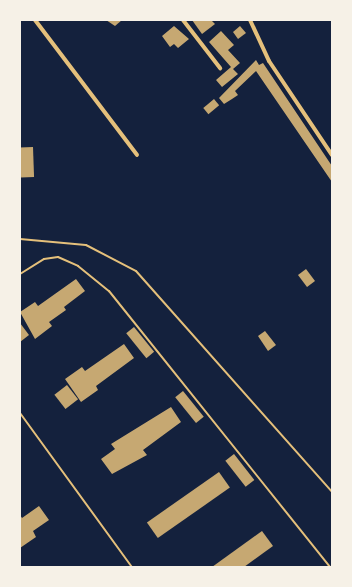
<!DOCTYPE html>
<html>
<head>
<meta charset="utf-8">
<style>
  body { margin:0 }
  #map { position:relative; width:352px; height:587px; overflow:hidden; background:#14213d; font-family:Literata,serif }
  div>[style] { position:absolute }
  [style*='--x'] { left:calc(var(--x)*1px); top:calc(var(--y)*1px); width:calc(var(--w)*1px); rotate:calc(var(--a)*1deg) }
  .building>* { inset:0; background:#c6a872; transform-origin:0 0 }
  .service>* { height:2px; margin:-1px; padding:0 1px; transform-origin:1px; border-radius:1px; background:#e5c07b }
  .minor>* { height:4px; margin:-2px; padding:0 2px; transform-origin:2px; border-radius:2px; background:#e5c07b }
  span { translate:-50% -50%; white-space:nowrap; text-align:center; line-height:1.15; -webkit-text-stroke:3px #f6f1e7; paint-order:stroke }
  .frame { position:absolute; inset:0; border:21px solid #f6f1e7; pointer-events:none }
</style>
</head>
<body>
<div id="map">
  <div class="building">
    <i style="clip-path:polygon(106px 20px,122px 20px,115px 26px)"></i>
    <i style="clip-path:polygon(192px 20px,211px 20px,215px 24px,202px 34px)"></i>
    <i style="clip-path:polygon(174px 26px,189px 39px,178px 48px,174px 44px,170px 47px,162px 36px)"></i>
    <i style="clip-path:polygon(240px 26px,246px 33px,238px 39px,233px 32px)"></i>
    <i style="clip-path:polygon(221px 31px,234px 45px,228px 50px,240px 63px,233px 69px,238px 74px,222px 87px,216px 80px,231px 67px,209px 42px)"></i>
    <i style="clip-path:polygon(256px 60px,259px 65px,263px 63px,332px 166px,332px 182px,256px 71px,235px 91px,238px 95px,232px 99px,224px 104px,219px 98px)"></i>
    <i style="left:214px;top:99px;width:8px;height:14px;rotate:50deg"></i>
    <i style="left:33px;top:147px;width:30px;height:13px;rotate:88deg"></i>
    <i style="left:306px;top:269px;width:15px;height:10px;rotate:53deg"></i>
    <i style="clip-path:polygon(76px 279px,85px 291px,64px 307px,66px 310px,49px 322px,52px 326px,35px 339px,20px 312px,35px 302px,38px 306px)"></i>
    <i style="clip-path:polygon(20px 323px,29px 335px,20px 342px)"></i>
    <i style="left:134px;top:327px;width:32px;height:10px;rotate:51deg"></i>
    <i style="clip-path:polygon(265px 331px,276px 345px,268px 351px,258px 336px)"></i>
    <i style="clip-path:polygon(124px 344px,134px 358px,96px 386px,98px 390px,81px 402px,65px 379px,82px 367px,85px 371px)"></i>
    <i style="left:67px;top:385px;width:18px;height:16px;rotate:52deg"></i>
    <i style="left:183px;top:391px;width:33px;height:10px;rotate:51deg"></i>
    <i style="clip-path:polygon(171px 407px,181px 422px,143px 450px,147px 455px,112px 474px,101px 459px,115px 449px,111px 444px)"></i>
    <i style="left:234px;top:454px;width:33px;height:11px;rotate:52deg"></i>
    <i style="left:219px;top:472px;width:19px;height:88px;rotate:55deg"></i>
    <i style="clip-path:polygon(39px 506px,49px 520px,33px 531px,36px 537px,20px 548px,20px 515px,22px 518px)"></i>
    <i style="clip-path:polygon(262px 531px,273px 546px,244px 567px,212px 567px)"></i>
  </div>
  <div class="service">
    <i style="--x:20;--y:239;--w:66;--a:5.2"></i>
    <i style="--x:86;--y:245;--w:56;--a:27.5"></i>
    <i style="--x:136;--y:271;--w:295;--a:48.4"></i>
    <i style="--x:20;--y:274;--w:28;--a:-32"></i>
    <i style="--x:44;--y:259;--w:14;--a:-8"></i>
    <i style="--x:58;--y:257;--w:22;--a:24"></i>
    <i style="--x:78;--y:266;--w:40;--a:39"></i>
    <i style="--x:109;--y:291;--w:354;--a:51.3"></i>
    <i style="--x:20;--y:413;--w:190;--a:54"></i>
  </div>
  <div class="minor">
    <i style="--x:35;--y:20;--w:169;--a:52.9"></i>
    <i style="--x:183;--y:20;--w:61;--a:52.4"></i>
    <i style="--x:250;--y:20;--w:45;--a:65.1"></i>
    <i style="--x:269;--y:61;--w:113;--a:56.2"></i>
  </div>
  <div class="frame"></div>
</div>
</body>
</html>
